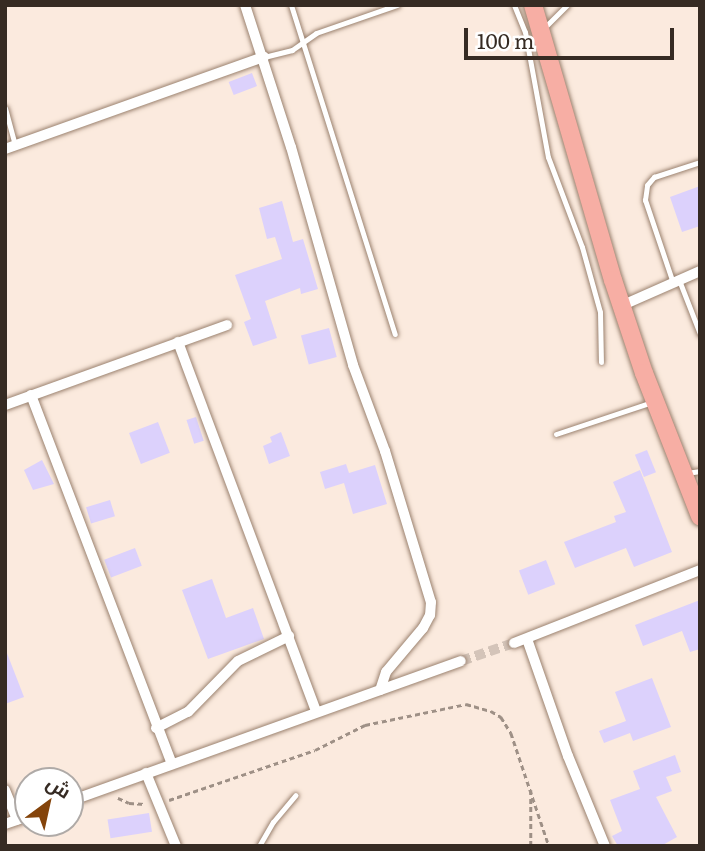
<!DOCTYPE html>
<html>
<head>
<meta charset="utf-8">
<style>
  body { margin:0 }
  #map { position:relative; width:705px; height:851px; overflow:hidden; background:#fbeade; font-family:Literata,Cairo,serif }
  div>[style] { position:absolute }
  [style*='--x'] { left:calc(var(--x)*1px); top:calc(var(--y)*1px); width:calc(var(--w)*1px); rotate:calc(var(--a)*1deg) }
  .building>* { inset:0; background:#dcd1fc; transform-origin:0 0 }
  .street-tunnel>* { height:10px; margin-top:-5px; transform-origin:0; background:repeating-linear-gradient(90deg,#d4c4b9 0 10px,transparent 0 15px) }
  .path>* { height:2.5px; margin-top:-1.25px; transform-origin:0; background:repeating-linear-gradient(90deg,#9e9086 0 5px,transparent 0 8.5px) }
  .roads { filter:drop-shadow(0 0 2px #9b826f) drop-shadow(0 0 2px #9b826f) }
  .lane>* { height:5px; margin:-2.5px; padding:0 2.5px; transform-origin:2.5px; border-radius:2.5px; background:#fff }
  .street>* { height:10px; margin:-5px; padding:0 5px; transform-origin:5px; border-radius:5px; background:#fff }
  .primary>* { height:18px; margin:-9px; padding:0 9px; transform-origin:9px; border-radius:9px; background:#f7aea4 }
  span { translate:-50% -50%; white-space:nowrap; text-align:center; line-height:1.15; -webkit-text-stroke:7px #fff; paint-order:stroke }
  .frame { position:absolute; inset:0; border:7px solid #362b23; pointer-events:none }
  .north { position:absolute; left:14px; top:767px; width:70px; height:70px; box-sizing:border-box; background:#fff; border:2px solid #afaaa7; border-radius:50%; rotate:33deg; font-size:19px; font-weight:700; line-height:28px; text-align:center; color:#362b23 }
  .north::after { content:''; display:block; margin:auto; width:24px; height:32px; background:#84440b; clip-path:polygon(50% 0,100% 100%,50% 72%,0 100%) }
  .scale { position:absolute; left:464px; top:28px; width:210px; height:32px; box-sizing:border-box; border:4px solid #362b23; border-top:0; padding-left:9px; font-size:21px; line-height:24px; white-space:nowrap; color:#362b23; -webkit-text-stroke:5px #fff; paint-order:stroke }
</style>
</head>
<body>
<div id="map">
  <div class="building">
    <i style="left:252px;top:73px;width:14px;height:25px;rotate:69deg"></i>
    <i style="clip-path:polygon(700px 186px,700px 226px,682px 232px,670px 197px)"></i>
    <i style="clip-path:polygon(282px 201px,293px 242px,303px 239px,318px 289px,301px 294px,300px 288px,265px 301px,277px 338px,253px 346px,244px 322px,251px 319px,235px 275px,282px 259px,275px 237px,267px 239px,259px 208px)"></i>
    <i style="left:329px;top:328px;width:30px;height:29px;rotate:75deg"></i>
    <i style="left:196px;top:417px;width:25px;height:10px;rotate:72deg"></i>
    <i style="left:158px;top:422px;width:33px;height:31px;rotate:69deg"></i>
    <i style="clip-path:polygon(281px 432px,290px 456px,269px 464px,263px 446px,272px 442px,270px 437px)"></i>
    <i style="left:647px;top:450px;width:24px;height:13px;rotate:68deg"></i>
    <i style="clip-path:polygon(42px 460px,54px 484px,33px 490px,24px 470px)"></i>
    <i style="clip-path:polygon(346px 464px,349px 473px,375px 465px,387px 504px,353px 514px,344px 483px,325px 489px,320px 472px)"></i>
    <i style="clip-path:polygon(640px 470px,672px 552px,634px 567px,626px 548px,575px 568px,564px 542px,616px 522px,614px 516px,626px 512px,613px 482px)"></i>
    <i style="left:110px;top:500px;width:17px;height:25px;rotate:73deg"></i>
    <i style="left:135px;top:548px;width:19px;height:33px;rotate:69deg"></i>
    <i style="left:546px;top:560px;width:26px;height:29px;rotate:69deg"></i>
    <i style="clip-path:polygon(212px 579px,226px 618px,253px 608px,264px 639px,208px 659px,182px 590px)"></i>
    <i style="clip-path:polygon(700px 600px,700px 649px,690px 652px,682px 631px,643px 646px,635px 625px)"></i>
    <i style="clip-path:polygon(5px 648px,24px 697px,5px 704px)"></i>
    <i style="clip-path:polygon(652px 678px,671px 727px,633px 741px,630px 733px,604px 743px,599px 731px,626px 721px,615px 692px)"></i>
    <i style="clip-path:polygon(675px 755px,681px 772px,666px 777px,672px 791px,656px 797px,677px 837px,661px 846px,618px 846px,612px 836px,622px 831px,610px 800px,640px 789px,633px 771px)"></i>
    <i style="left:149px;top:813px;width:19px;height:42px;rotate:81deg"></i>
  </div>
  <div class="street-tunnel">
    <i style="--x:461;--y:661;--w:56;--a:-18.8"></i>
  </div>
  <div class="path">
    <i style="--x:531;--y:790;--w:56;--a:90"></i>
    <i style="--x:118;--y:798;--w:12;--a:24"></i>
    <i style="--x:129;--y:803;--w:16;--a:4"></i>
    <i style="--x:169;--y:800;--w:154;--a:-18.9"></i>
    <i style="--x:315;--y:750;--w:56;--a:-26.6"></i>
    <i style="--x:365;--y:725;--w:103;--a:-11.7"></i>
    <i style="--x:466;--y:704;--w:26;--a:16"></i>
    <i style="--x:491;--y:711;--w:12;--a:31"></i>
    <i style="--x:501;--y:717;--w:19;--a:58"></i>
    <i style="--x:511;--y:733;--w:119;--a:71.4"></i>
  </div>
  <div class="roads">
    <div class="lane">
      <i style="--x:291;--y:5;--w:345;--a:72.5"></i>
      <i style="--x:514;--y:5;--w:29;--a:68"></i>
      <i style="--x:525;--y:32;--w:127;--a:79.6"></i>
      <i style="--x:548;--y:157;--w:96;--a:69.3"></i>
      <i style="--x:582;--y:247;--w:67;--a:74.5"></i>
      <i style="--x:600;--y:312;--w:50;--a:88.9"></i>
      <i style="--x:543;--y:29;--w:34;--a:-45"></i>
      <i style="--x:264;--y:57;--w:29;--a:-14"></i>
      <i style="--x:292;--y:50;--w:29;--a:-35"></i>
      <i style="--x:316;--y:33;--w:86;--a:-19.1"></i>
      <i style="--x:5;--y:108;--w:39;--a:75"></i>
      <i style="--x:679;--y:280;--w:58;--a:68.7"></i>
      <i style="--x:673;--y:283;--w:88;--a:-108.6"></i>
      <i style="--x:645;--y:200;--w:15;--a:-82"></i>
      <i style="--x:647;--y:185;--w:11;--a:-49"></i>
      <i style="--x:654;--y:177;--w:48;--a:-18.1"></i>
      <i style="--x:556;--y:434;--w:101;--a:-18.4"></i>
      <i style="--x:687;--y:473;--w:13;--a:-9"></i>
      <i style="--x:259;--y:846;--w:28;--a:-60"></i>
      <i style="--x:273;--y:822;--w:35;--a:-50"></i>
    </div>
    <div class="street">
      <i style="--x:245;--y:5;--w:149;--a:72.1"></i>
      <i style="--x:291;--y:147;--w:227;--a:74.1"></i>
      <i style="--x:353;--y:365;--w:92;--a:69.6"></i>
      <i style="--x:385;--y:451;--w:158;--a:73.1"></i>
      <i style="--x:431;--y:602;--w:13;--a:94"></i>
      <i style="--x:430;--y:615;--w:15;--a:118"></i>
      <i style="--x:423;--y:628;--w:57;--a:130.1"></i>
      <i style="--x:386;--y:672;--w:19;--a:108"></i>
      <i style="--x:5;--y:149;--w:275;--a:-19.6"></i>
      <i style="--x:623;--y:305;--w:84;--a:-23.8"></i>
      <i style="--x:178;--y:342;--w:394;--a:69.5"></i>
      <i style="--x:31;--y:395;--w:395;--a:69.1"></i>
      <i style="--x:5;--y:405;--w:236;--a:-19.8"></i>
      <i style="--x:527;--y:639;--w:124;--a:70.7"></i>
      <i style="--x:568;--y:756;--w:97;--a:67.7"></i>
      <i style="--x:514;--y:643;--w:200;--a:-21.4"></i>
      <i style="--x:156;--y:728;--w:36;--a:-27"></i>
      <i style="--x:188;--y:712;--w:71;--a:-45.6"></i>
      <i style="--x:238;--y:661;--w:57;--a:-26.1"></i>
      <i style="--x:146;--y:773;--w:79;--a:67.7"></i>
      <i style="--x:5;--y:790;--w:32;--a:68"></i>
      <i style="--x:70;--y:801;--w:415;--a:-19.7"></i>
      <i style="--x:5;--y:824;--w:24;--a:-19"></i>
    </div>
    <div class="primary">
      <i style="--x:533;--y:5;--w:286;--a:73.8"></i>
      <i style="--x:613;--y:280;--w:98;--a:71.6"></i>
      <i style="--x:644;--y:373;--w:154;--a:68.6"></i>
    </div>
  </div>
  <div class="frame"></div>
  <div class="north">ش</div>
  <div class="scale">100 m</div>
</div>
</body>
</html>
